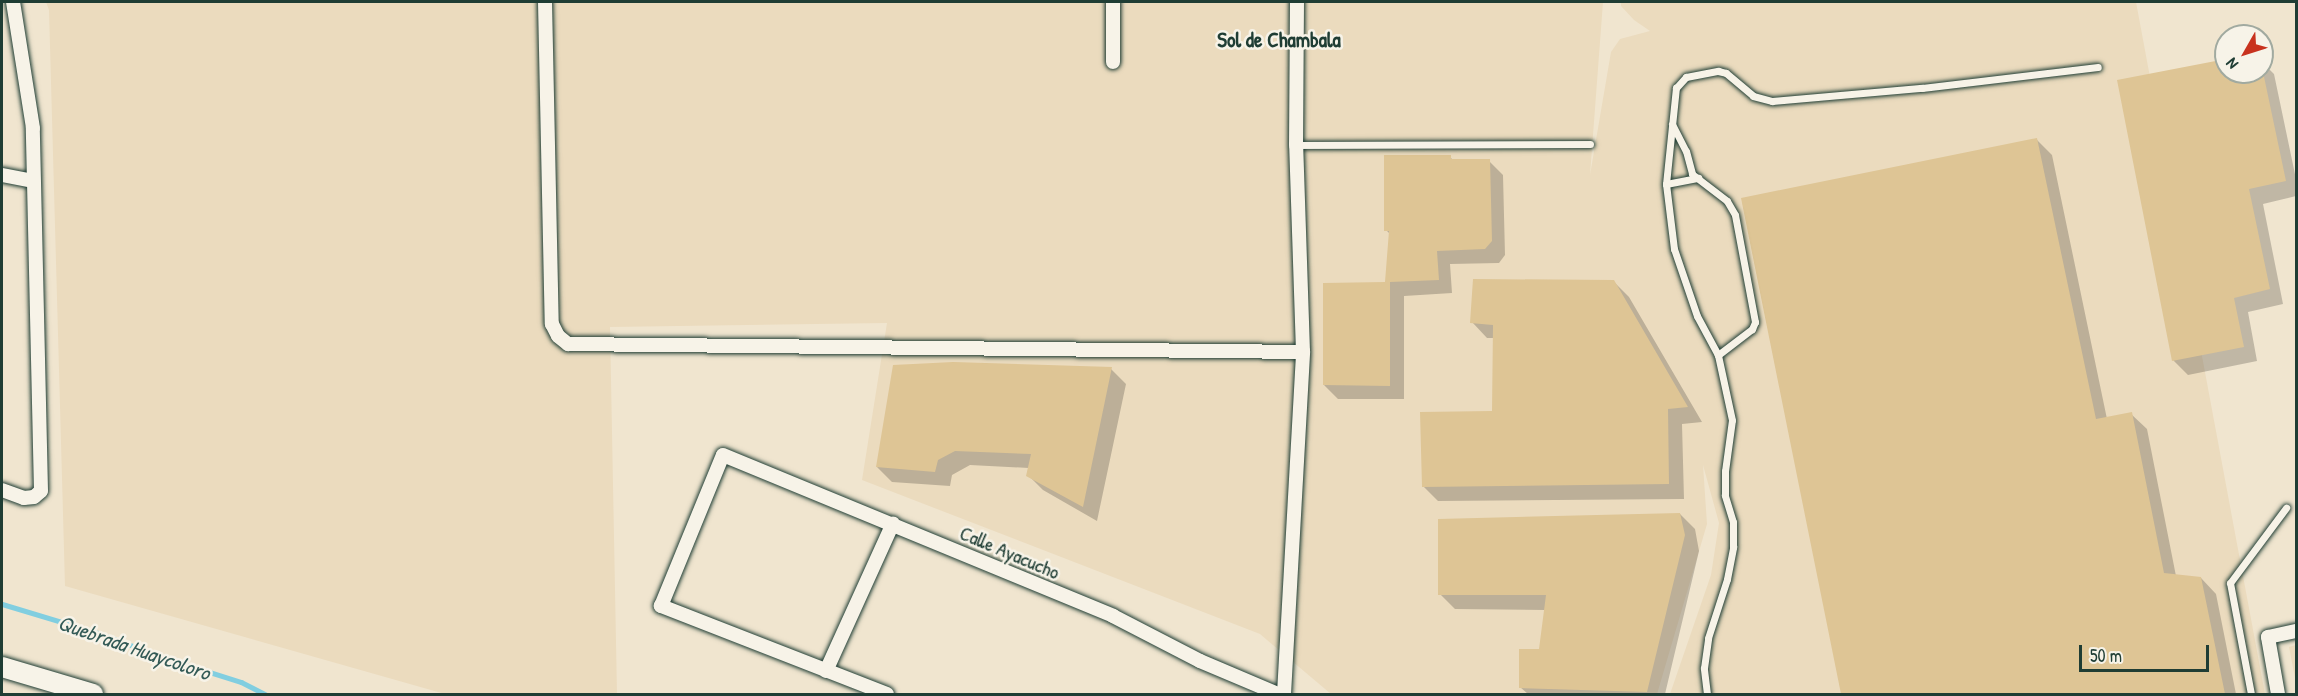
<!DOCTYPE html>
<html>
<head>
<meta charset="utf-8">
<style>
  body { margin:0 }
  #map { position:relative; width:2298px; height:696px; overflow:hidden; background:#f0e5cf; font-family:"Patrick Hand",sans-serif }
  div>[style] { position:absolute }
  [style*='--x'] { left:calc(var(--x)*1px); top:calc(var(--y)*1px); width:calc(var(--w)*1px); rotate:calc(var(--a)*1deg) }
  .built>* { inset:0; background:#ebdbbe }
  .shadow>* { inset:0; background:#0003 }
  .stream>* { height:5px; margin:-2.5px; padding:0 2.5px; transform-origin:2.5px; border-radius:2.5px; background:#81cee0 }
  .building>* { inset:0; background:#dec595 }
  .roads { filter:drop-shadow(0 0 2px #1f3d34) drop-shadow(0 0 2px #1f3d34) }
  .service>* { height:7px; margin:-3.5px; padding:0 3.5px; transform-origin:3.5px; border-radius:3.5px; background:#f7f3e8 }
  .minor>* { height:14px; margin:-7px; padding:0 7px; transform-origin:7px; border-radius:7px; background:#f7f3e8 }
  .secondary>* { height:20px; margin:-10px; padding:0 10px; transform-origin:10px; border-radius:10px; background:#f7f3e8 }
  span { translate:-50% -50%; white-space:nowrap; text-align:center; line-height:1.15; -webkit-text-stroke:5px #f7f3e8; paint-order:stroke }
  .street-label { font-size:20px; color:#1f3d34 }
  .neighbourhood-label { font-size:21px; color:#1f3d34; font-weight:700 }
  .water-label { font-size:21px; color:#335a56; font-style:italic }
  .frame { position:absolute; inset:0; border:3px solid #1f3d34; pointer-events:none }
  .north { position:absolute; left:2214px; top:24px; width:60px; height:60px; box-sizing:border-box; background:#f7f3e8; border:2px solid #a1aaa0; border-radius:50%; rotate:231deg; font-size:16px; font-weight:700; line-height:24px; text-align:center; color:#1f3d34 }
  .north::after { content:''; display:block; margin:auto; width:21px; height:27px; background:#c8321e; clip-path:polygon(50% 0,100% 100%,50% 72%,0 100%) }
  .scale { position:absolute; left:2079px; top:645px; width:130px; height:27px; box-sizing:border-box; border:3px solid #1f3d34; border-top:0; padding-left:8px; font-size:18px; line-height:21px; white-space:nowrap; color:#1f3d34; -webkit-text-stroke:4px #f7f3e8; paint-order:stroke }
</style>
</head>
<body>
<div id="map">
  <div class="built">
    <i style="clip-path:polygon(46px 2px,1603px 2px,1590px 175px,1611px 52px,1620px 39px,1650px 31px,1634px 20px,1621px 6px,1621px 2px,2136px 2px,2265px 694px,1670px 694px,1711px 575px,1719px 523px,1703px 465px,1707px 524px,1657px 694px,1331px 694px,1260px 634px,862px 480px,887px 323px,610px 327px,617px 694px,445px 694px,65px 586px,49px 10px)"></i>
    <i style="clip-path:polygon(2296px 645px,2296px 683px,2289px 647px)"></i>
  </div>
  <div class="shadow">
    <i style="clip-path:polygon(2226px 60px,2226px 72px,2262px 72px,2262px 62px,2274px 74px,2296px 179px,2296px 196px,2263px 204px,2283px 304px,2248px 312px,2257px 361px,2188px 375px,2173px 360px)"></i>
    <i style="clip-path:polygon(2037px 140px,2052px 155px,2107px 419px,2131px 414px,2147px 429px,2176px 576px,2201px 578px,2216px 594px,2236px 694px,1842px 694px,1742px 200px)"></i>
    <i style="clip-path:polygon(1450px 157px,1454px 161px,1489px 161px,1503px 175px,1505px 255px,1499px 263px,1450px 264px,1452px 293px,1404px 296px,1404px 399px,1338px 399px,1324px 385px,1386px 283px,1390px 234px,1386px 230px)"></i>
    <i style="clip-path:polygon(1613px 281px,1629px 297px,1702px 422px,1682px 424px,1684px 499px,1438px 501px,1423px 486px,1493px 413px,1494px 338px,1487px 338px,1472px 322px)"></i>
    <i style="clip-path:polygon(1111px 369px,1126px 384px,1097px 521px,1043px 490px,1028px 475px,1029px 468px,970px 465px,952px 475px,950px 486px,892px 482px,877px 467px)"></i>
    <i style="clip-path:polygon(1680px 514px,1695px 529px,1699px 551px,1665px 694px,1528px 694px,1520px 687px,1541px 651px,1546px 610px,1455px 609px,1440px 594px)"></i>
  </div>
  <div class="stream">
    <i style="--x:2;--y:604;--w:100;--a:16.8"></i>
    <i style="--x:98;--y:633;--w:72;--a:20.5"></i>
    <i style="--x:165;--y:658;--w:80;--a:17.5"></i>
    <i style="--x:241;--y:682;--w:27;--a:27"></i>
  </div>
  <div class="building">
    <i style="clip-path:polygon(2226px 59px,2226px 72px,2263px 72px,2286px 181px,2249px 189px,2270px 289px,2234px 298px,2244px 347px,2172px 361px,2117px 80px)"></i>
    <i style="clip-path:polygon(2037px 138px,2096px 419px,2132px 412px,2164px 573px,2201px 577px,2225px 694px,1841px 694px,1741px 198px)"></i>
    <i style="clip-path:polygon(1384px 155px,1451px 155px,1451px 159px,1490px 159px,1492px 241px,1485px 249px,1437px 251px,1439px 280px,1390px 282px,1390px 386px,1323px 385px,1323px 283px,1385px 282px,1389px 231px,1384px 231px)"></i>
    <i style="clip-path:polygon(1473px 279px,1614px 280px,1688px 407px,1668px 409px,1669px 484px,1422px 487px,1420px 412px,1492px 411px,1493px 325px,1470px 323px)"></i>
    <i style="clip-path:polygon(953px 362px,1112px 367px,1083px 507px,1026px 476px,1031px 454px,955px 451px,938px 460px,935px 472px,876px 467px,893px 365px)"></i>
    <i style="clip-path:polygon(1680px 513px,1685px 535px,1647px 692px,1519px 688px,1519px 649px,1539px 649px,1546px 595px,1438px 595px,1438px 519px)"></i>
  </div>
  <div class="roads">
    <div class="service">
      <i style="--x:1672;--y:124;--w:30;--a:63"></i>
      <i style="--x:1686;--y:151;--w:24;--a:75"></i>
      <i style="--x:1692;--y:174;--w:44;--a:37.6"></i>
      <i style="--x:1727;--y:201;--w:16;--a:60"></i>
      <i style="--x:1735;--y:215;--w:109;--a:79.4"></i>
      <i style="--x:1755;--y:322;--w:8;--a:113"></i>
      <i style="--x:1752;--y:329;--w:43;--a:142.6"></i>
      <i style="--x:1296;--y:145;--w:294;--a:-0.2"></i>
      <i style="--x:1666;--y:184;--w:33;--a:-11"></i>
      <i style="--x:1707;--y:694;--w:26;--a:-97"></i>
      <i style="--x:1704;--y:668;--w:30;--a:-82"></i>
      <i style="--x:1708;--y:638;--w:62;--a:-72.1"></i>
      <i style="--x:1727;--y:579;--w:33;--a:-79"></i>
      <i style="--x:1733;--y:547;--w:25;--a:-90"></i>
      <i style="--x:1733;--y:522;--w:28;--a:-107"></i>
      <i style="--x:1725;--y:495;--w:24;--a:-90"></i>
      <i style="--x:1725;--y:471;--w:51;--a:-82.2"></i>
      <i style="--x:1732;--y:420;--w:66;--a:-102.2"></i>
      <i style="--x:1718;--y:355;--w:44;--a:-118.3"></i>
      <i style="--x:1697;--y:316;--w:71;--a:-108.9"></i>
      <i style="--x:1674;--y:249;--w:65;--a:-97"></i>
      <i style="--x:1666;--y:184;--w:97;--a:-84.1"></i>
      <i style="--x:1676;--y:88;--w:15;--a:-48"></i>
      <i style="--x:1686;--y:77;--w:33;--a:-11"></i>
      <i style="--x:1718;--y:71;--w:8;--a:14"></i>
      <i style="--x:1726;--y:73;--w:35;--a:40"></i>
      <i style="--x:1753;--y:96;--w:20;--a:15"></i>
      <i style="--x:1772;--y:101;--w:151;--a:-5"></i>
      <i style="--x:1922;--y:88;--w:177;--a:-6.8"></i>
      <i style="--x:2251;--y:694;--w:113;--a:-100.7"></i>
      <i style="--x:2230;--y:583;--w:94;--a:-53.3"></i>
    </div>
    <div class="minor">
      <i style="--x:545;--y:2;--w:322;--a:88.8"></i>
      <i style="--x:552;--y:324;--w:13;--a:63"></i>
      <i style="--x:558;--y:336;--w:13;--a:39"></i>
      <i style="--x:568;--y:344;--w:735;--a:0.62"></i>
      <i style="--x:1113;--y:2;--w:60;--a:90"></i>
      <i style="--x:2;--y:175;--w:32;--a:11"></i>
      <i style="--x:2;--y:490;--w:23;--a:20"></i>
      <i style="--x:24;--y:498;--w:10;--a:-6"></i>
      <i style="--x:34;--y:497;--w:9;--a:-41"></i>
      <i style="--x:41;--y:491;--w:363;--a:-91.3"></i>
      <i style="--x:33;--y:128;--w:128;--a:-99"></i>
      <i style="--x:826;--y:671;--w:162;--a:-65.6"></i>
      <i style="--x:887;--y:694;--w:243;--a:-158.7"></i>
      <i style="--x:661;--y:606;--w:163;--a:-67.7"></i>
      <i style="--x:723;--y:455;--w:422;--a:22.4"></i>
      <i style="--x:1113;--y:616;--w:98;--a:27.3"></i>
      <i style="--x:1200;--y:661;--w:85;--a:22.9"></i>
      <i style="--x:1284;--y:694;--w:343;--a:-86.8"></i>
      <i style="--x:1303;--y:352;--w:207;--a:-91.9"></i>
      <i style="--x:1296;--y:145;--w:143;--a:-89.6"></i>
      <i style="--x:2278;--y:694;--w:58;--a:-100"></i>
      <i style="--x:2268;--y:637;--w:29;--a:-12"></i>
    </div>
    <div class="secondary">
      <i style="--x:2;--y:667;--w:95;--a:16.5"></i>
    </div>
  </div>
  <div class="street-label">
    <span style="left:1010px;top:552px;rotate:23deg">Calle Ayacucho</span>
  </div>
  <div class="neighbourhood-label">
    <span style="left:1279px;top:40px">Sol de Chambala</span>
  </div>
  <div class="water-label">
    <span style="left:134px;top:648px;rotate:19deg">Quebrada Huaycoloro</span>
  </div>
  <div class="frame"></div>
  <div class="north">N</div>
  <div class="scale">50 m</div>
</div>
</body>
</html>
